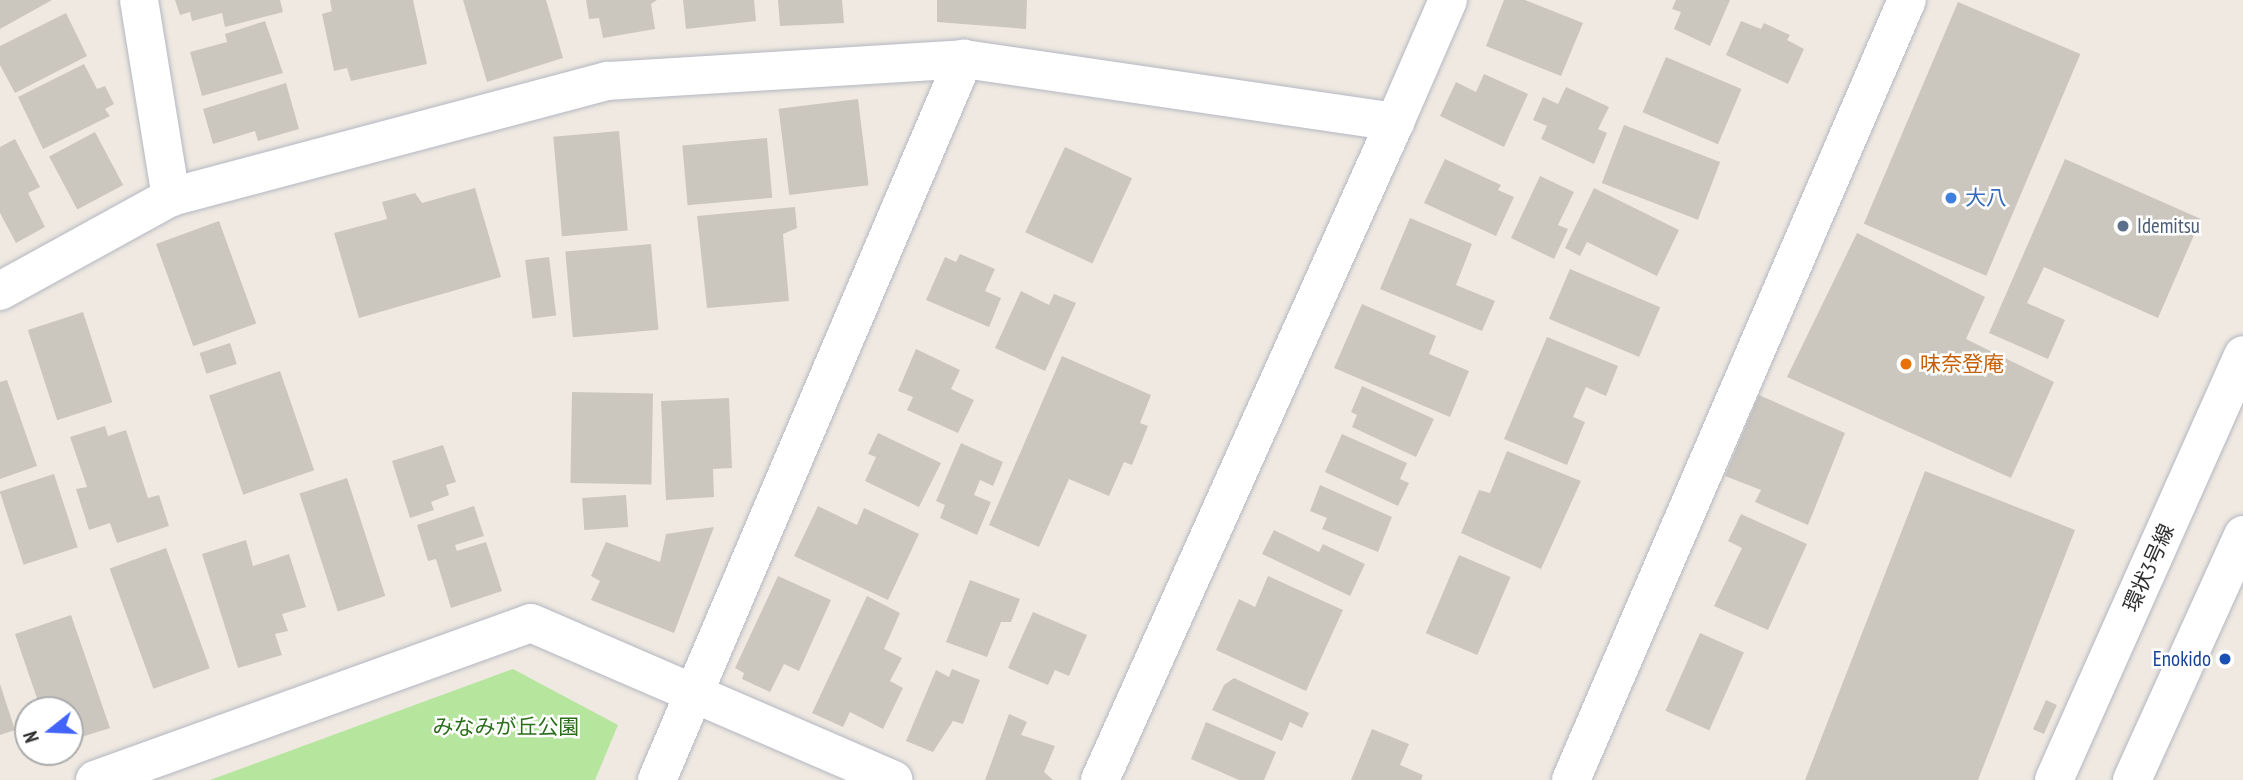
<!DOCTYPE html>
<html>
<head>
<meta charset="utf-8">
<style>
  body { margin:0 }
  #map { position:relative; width:2243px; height:780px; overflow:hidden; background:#efe9e1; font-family:"PT Sans Narrow","Noto Sans JP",sans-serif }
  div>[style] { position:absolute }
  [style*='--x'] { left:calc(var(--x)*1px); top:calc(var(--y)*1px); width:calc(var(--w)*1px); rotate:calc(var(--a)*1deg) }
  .green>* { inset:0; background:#b6e59e }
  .building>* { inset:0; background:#cbc7bf; transform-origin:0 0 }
  .roads { filter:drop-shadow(0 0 2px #b4b7c1) drop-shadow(0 0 2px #b4b7c1) }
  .minor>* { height:38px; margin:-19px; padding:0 19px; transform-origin:19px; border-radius:19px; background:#fff }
  .tertiary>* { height:38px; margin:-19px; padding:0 19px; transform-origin:19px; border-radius:19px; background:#fff }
  .dots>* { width:19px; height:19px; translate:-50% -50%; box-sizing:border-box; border:4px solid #fff; border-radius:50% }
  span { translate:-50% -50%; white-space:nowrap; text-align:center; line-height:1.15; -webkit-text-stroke:5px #fff; paint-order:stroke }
  .shop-label { font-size:21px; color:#366cbe }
  .left { translate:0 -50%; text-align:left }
  .service-label { font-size:21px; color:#4e5e75 }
  .food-label { font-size:21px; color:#c56008 }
  .street-label { font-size:21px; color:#2e2e2e }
  .transit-label { font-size:21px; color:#164399 }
  .right { translate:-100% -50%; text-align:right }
  .park-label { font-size:21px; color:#2c6e1b }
  .north { position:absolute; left:14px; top:696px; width:70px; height:70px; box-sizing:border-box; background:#fff; border:2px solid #ababab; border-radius:50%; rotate:252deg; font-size:19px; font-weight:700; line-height:28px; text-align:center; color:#2e2e2e }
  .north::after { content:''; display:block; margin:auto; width:24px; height:32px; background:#4264fb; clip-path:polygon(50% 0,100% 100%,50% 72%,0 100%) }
</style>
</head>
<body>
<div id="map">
  <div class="green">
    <i style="clip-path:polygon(513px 669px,618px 725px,595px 780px,210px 780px)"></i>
  </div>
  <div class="building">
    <i style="clip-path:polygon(0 0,52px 0,0 29px)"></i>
    <i style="clip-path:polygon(175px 0,280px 0,283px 12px,225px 27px,222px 13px,192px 21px,190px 12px,180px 15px)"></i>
    <i style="clip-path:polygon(330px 0,413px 0,427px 64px,351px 81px,347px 68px,334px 71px,322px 14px,332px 11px)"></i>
    <i style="clip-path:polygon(463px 0,546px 0,563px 58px,487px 82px)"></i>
    <i style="clip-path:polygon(586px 0,657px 0,651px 4px,655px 29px,603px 38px,599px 18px,589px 19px)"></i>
    <i style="clip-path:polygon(683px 0,754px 0,756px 21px,686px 29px)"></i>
    <i style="clip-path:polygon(778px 0,842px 0,844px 23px,780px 26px)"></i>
    <i style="clip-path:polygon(937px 0,1027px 0,1026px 29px,937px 22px)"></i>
    <i style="clip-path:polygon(1504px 0,1525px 0,1583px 23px,1561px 76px,1486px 46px)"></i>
    <i style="clip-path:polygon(1676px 0,1730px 0,1710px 46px,1674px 29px,1681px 12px,1672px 9px)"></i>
    <i style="left:1958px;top:2px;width:133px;height:241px;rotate:23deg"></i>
    <i style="clip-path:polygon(66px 13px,87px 56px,15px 93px,0 65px,0 46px)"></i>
    <i style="clip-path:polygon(265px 21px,283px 73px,202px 96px,190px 52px,227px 42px,225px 34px)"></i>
    <i style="clip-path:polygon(1741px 21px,1761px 29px,1764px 23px,1790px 35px,1787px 40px,1804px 49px,1788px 84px,1726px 55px)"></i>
    <i style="left:1666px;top:57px;width:82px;height:60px;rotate:23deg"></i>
    <i style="clip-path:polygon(84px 64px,97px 89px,105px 86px,114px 104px,105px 109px,110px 116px,43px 149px,18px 97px)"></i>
    <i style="clip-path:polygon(1484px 74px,1528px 94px,1504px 147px,1440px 116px,1456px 82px,1476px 92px)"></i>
    <i style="clip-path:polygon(286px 83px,299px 129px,258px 141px,255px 131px,213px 144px,203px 109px)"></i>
    <i style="clip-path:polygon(1566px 87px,1609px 107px,1598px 129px,1607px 133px,1594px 164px,1541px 139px,1547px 126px,1533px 120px,1543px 97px,1558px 104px)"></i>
    <i style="left:858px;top:99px;width:87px;height:80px;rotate:83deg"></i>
    <i style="left:1624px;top:125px;width:103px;height:62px;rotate:21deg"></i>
    <i style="left:619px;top:131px;width:100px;height:66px;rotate:85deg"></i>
    <i style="left:95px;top:132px;width:60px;height:52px;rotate:62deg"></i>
    <i style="left:767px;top:138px;width:60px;height:85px;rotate:85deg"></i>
    <i style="clip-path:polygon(15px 139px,40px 187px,28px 193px,45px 227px,16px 243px,0 213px,0 147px)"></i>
    <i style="left:1065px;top:147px;width:74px;height:94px;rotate:25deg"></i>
    <i style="clip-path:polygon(1445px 159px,1501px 185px,1498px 190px,1514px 197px,1496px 236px,1424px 203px)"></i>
    <i style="clip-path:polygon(2065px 159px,2201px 219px,2158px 318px,2044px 267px,2027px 303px,2065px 320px,2048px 359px,1989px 333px)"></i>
    <i style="clip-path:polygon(1540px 176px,1574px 192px,1558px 225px,1568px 229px,1554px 259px,1511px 238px)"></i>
    <i style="clip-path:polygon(475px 188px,501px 277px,359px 318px,334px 233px,387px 219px,382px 202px,415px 193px,422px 203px)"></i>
    <i style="clip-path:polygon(1594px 188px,1679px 230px,1657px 276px,1587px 242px,1580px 256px,1565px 248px)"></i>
    <i style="clip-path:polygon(795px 207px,797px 228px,783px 234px,789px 301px,707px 308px,697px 216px)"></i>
    <i style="clip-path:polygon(1410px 218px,1472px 244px,1456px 285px,1495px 301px,1482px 331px,1380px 289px)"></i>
    <i style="left:219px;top:221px;width:109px;height:67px;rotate:70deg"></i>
    <i style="clip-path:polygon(1857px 233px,1985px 297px,1966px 339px,2054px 382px,2011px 478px,1787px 377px)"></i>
    <i style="left:651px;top:244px;width:86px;height:86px;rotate:85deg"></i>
    <i style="clip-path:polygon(960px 254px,995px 269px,985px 291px,1001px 298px,989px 327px,926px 300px,945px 257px,956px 262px)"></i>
    <i style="left:549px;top:257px;width:59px;height:24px;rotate:83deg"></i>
    <i style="left:1570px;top:269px;width:98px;height:54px;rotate:23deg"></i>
    <i style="clip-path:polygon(1021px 291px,1049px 305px,1054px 294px,1076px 303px,1045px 371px,995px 348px)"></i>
    <i style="clip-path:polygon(1362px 304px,1436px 336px,1429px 354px,1469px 371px,1450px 417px,1334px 368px)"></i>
    <i style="left:83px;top:312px;width:95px;height:58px;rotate:72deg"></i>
    <i style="clip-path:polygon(1547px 337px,1618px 366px,1606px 396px,1586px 387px,1573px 417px,1585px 422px,1567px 465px,1504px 439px)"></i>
    <i style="left:230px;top:343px;width:22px;height:32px;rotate:72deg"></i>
    <i style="clip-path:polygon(916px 349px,960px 370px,951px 389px,974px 400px,958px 433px,907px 410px,913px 397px,898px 391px)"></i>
    <i style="clip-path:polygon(1062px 356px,1151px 395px,1140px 423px,1148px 426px,1132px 465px,1124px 462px,1109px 496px,1069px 479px,1039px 547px,989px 525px)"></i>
    <i style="left:280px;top:371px;width:105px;height:75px;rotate:71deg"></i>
    <i style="clip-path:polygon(7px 380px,37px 466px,0 479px,0 382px)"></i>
    <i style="clip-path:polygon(1362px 386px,1434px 419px,1416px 457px,1352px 427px,1357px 415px,1351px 412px)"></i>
    <i style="left:572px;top:392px;width:81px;height:91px;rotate:1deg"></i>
    <i style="clip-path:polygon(1759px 395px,1845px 433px,1808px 525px,1755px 502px,1761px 490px,1725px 476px)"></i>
    <i style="clip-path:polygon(729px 398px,732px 468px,713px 469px,714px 497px,666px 500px,661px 401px)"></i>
    <i style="clip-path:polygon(105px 426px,108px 436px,126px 430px,148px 498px,159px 495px,169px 526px,117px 543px,110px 523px,89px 530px,76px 489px,87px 487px,70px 437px)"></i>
    <i style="clip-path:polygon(878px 433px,941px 463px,919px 507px,865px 481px,876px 457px,868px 454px)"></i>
    <i style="clip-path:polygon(1342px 434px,1407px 463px,1400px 479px,1409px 483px,1398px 506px,1325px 472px)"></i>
    <i style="clip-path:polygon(961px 443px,1003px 462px,993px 486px,980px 480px,974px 495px,991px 502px,977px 535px,940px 518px,945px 505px,936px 501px)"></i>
    <i style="clip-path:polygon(443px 445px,456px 482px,446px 485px,449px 495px,431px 502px,434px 510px,410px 518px,392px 461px)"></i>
    <i style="clip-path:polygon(1507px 451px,1581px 481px,1541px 569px,1461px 533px,1479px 490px,1490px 493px)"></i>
    <i style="clip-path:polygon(1925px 471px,2075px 530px,1978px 780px,1805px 780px)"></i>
    <i style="left:54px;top:474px;width:77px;height:57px;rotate:72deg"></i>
    <i style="left:347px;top:478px;width:124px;height:50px;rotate:72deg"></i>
    <i style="clip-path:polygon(1320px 485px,1392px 517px,1378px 552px,1322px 529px,1327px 518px,1310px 511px)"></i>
    <i style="left:626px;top:495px;width:32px;height:44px;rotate:86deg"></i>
    <i style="clip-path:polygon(474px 506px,484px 536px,455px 545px,457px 551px,486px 542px,502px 591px,451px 608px,436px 559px,428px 561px,417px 525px)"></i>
    <i style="clip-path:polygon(818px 506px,857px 525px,864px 508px,919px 534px,888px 600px,794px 556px)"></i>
    <i style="clip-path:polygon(1741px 514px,1807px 544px,1768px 630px,1714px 606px,1742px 548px,1728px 541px)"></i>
    <i style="clip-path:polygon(714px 527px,674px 633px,591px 600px,600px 581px,591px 576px,606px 542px,660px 562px,666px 534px)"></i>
    <i style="clip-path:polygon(1274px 530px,1319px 552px,1323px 544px,1365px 564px,1350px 596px,1262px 554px)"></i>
    <i style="clip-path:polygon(246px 540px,253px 566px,289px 554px,306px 607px,282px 614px,288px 631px,275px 634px,282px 655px,238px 668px,202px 554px)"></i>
    <i style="left:166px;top:548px;width:128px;height:60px;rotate:70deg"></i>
    <i style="left:1459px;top:555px;width:56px;height:85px;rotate:23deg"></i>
    <i style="clip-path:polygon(778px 576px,831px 600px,799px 671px,784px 664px,770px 692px,742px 679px,744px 673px,735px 668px)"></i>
    <i style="clip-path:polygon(1268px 576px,1343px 610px,1306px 691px,1216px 650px,1239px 599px,1255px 607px)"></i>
    <i style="clip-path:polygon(970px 580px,1020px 599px,1011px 622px,1001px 622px,987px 657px,946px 642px)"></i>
    <i style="clip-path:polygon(867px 596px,900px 613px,884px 649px,902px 658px,890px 681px,903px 688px,883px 729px,850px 712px,843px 727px,812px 713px)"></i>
    <i style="clip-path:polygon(1033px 612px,1087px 635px,1069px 676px,1055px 670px,1048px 685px,1008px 668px)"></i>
    <i style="clip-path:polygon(71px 615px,110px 728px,72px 740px,70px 710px,41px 710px,15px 634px)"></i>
    <i style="left:1700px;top:633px;width:48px;height:85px;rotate:24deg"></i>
    <i style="clip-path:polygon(952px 669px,980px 680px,963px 724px,953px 721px,933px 752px,906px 741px,936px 670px,949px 677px)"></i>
    <i style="clip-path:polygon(1234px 678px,1309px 713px,1302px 728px,1290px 722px,1282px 741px,1212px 710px,1224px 685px)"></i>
    <i style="clip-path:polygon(0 684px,15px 730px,0 735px)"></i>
    <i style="left:2046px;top:700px;width:12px;height:32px;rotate:24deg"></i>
    <i style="clip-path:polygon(1009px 714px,1027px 722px,1021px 735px,1055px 746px,1044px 772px,1053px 780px,985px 780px)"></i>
    <i style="clip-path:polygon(1206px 722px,1276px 752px,1264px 780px,1239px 780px,1191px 759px)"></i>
    <i style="clip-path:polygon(1372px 729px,1409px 744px,1400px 765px,1423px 775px,1421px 780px,1351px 780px)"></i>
  </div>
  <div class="roads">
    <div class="minor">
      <i style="--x:139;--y:0;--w:200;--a:80.8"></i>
      <i style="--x:0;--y:291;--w:195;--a:-28.8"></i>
      <i style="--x:171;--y:197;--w:452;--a:-14.9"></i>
      <i style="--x:608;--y:81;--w:357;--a:-3.5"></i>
      <i style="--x:964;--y:59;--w:436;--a:8.3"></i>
      <i style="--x:1395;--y:122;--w:133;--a:-66.5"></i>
      <i style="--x:95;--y:780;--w:463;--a:-19.8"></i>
      <i style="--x:531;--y:623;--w:395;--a:23.4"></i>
      <i style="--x:657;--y:780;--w:784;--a:-66.94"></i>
      <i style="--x:1100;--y:780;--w:721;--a:-65.85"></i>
      <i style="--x:1571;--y:780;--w:849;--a:-66.7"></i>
    </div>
    <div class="tertiary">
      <i style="--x:2054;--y:780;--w:465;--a:-66"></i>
      <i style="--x:2132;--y:780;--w:269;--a:-65.6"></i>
    </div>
  </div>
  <div class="dots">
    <i style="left:1951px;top:198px;background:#3f7fe0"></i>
    <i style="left:2123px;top:226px;background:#5c6f8a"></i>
    <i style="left:1906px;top:364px;background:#e8710a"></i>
    <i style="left:2225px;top:659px;background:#1a4fb4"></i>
  </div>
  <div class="shop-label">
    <span class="left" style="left:1965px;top:198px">大八</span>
  </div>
  <div class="service-label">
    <span class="left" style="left:2137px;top:226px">Idemitsu</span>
  </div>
  <div class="food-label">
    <span class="left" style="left:1920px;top:364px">味奈登庵</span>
  </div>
  <div class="street-label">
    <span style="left:2149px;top:568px;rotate:-66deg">環状3号線</span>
  </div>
  <div class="transit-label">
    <span class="right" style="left:2211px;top:659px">Enokido</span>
  </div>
  <div class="park-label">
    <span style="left:506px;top:727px">みなみが丘公園</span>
  </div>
  <div class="north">N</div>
</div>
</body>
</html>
